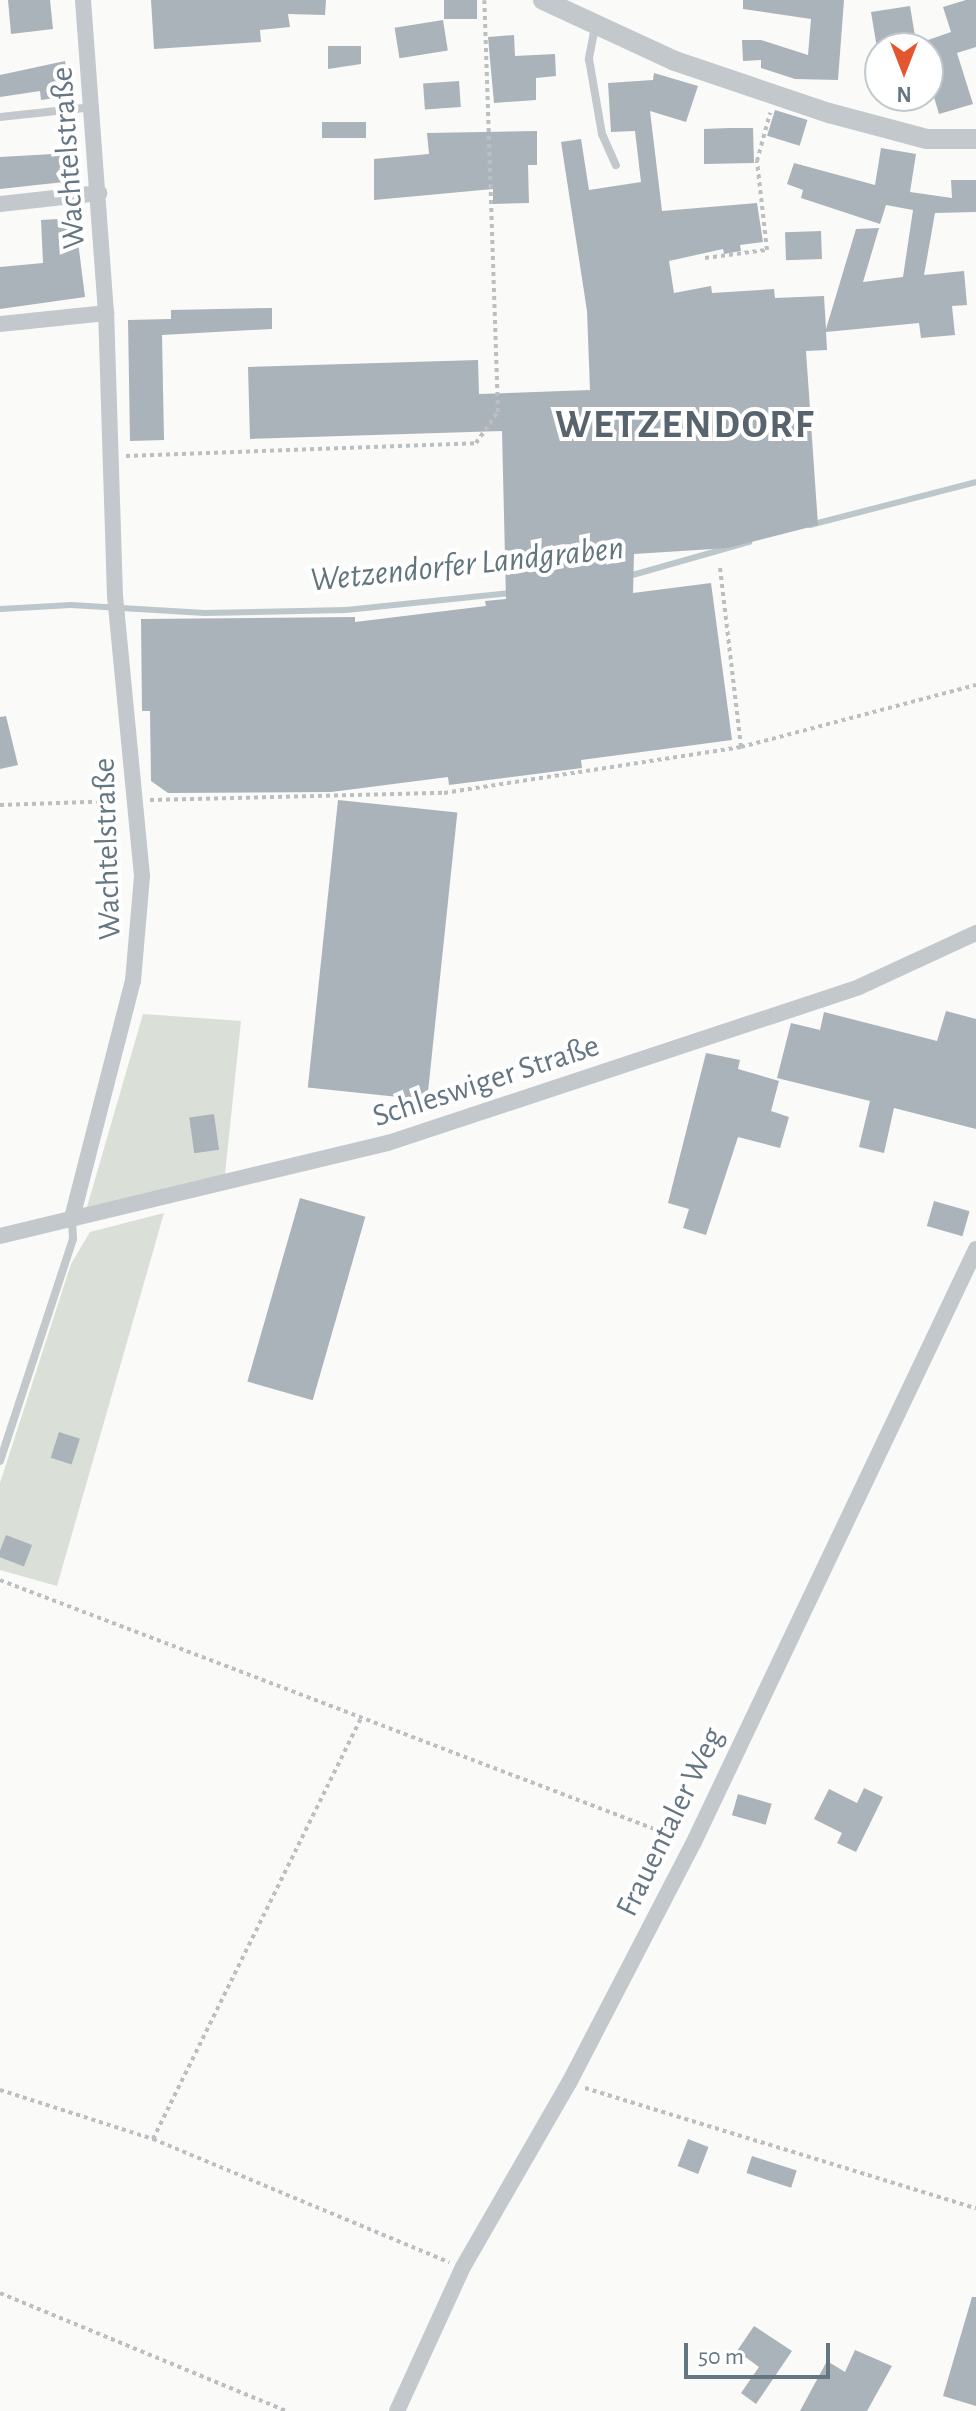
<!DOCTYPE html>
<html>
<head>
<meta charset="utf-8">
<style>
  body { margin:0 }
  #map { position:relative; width:976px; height:2411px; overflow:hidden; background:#fafaf8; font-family:"Alegreya Sans",sans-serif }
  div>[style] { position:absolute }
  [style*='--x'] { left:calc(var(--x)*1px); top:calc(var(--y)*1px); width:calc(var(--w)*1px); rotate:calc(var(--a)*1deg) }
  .green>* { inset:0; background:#dadfd7 }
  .stream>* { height:6px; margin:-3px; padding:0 3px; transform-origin:3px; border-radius:3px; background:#bbc7cb }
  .building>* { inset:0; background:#aab3b9; transform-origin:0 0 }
  .path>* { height:4px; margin-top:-2px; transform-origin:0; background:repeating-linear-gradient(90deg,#bbbfc2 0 4px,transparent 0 8px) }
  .service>* { height:8px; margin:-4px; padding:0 4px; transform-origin:4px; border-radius:4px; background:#c3c8cc }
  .minor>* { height:16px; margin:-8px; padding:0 8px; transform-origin:8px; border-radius:8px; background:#c3c8cc }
  .tertiary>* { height:20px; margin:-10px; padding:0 10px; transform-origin:10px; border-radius:10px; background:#c3c8cc }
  span { translate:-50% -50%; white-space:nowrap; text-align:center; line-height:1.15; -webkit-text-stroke:8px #fff; paint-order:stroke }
  .street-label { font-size:32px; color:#657683 }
  .water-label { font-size:34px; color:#60757c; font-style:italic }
  .district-label { font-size:40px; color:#57646e; font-weight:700; letter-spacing:2px }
  .north { position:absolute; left:864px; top:32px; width:80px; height:80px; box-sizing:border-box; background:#fff; border:2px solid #c1c8cd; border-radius:50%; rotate:180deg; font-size:22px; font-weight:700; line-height:32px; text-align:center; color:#657683 }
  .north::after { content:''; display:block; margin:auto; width:28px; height:36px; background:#e4572e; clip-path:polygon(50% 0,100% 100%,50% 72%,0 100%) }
  .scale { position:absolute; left:684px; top:2343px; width:146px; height:36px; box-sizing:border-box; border:4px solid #657683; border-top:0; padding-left:10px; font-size:24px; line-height:28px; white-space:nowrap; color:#657683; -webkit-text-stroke:6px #fff; paint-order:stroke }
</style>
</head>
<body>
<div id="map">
  <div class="green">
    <i style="clip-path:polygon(143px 1014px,241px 1021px,225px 1174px,87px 1207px)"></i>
    <i style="clip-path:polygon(164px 1213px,57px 1586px,0 1570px,0 1483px,71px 1264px,90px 1232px)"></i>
  </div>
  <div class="stream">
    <i style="--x:810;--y:525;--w:171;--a:-14.5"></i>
    <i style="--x:629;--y:576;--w:125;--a:-15.8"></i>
    <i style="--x:0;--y:609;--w:71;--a:-3.2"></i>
    <i style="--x:71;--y:605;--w:134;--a:3.4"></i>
    <i style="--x:205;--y:613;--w:141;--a:-1.2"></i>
    <i style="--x:346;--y:610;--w:166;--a:-5.9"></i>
  </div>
  <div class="building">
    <i style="clip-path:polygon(8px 0,50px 0,53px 29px,11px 34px)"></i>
    <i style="clip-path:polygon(151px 0,326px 0,325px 15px,288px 14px,290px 27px,260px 30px,261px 42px,154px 49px)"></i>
    <i style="left:444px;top:0;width:33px;height:19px"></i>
    <i style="clip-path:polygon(743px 0,844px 0,838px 80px,795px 79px,761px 68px,761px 60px,743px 61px,742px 40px,761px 40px,808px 55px,811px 19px,743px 9px)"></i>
    <i style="clip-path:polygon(966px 0,976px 0,976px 47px,957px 53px,973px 104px,939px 114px,928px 77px,928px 40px,951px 32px,943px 7px)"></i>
    <i style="clip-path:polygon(910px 6px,917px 48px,877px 48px,871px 12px)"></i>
    <i style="left:443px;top:20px;width:31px;height:49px;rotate:81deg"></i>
    <i style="clip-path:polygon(514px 35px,515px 56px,555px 54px,556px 76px,536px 78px,536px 100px,494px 103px,488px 37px)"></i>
    <i style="clip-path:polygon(328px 46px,361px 46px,361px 64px,328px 69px)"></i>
    <i style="clip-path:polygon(65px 61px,70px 96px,41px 100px,40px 91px,0 97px,0 75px)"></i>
    <i style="clip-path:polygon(654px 73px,698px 86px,686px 122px,650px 111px,662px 211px,757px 203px,763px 242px,740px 245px,741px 251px,724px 254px,723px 249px,669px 261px,674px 293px,711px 286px,712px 293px,774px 289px,775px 298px,824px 296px,826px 329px,856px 229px,879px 228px,863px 282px,903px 277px,913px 210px,886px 205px,880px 224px,801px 198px,803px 190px,787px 184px,794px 163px,875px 185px,881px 148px,916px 154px,910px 192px,952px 198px,951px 180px,976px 180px,976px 212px,935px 213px,924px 275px,964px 271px,967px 305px,952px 306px,955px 335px,921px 338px,919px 323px,826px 332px,827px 350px,806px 351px,818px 525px,728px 548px,634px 554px,633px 593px,711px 583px,732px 740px,581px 760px,582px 768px,449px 785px,448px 777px,331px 792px,168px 793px,151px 781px,150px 711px,142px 711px,141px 619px,355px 617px,355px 622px,486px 606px,485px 601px,506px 599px,502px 431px,250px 439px,248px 367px,478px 360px,479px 394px,590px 390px,587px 311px,561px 142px,581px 139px,589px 190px,641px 182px,635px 131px,611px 132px,608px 83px,653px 80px)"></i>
    <i style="left:459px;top:81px;width:26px;height:36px;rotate:86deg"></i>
    <i style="left:775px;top:110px;width:34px;height:27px;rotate:17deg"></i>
    <i style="left:366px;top:122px;width:16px;height:44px;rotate:90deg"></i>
    <i style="clip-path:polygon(729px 128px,753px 128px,754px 163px,704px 164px,704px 129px)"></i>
    <i style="clip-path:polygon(537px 131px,537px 165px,528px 165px,529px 203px,493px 204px,493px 189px,374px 200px,374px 159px,429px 154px,427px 133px)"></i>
    <i style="clip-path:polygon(70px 153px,73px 181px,0 189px,0 157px)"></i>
    <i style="clip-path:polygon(75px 218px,85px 297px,0 309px,0 267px,43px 263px,41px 220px)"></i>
    <i style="left:821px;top:231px;width:28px;height:36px;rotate:88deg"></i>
    <i style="clip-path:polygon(272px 308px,272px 329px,162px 335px,164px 440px,130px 441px,128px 320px,171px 319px,171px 310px)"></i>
    <i style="clip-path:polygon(6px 716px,18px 765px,0 769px,0 717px)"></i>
    <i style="left:338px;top:800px;width:120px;height:289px;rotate:6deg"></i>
    <i style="clip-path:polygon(946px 1011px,976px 1019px,976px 1129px,894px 1108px,884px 1153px,859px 1147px,870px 1101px,777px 1078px,791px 1023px,820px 1030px,824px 1012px,937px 1041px)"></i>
    <i style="clip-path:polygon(706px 1053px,740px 1060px,738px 1069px,779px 1081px,771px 1111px,789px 1117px,780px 1148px,738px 1137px,706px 1235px,683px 1228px,689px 1209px,668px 1203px)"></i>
    <i style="left:214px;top:1114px;width:36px;height:25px;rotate:82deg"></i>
    <i style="left:300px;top:1198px;width:68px;height:191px;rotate:16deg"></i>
    <i style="left:934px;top:1201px;width:37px;height:26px;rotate:16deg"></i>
    <i style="left:59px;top:1432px;width:22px;height:27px;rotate:18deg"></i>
    <i style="left:6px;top:1535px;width:28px;height:23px;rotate:21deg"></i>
    <i style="clip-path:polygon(864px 1788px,883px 1797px,856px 1852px,837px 1843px,842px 1833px,814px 1819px,829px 1789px,857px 1803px)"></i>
    <i style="left:738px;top:1794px;width:35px;height:22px;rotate:16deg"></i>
    <i style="left:688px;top:2139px;width:22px;height:29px;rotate:21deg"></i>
    <i style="left:752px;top:2156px;width:47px;height:18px;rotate:18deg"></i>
    <i style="clip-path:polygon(972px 2297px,976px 2297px,976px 2406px,943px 2396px)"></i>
    <i style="clip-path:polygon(754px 2326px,792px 2351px,756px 2404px,741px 2393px,759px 2367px,737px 2351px)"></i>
    <i style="clip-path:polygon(855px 2350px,892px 2366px,867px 2411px,800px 2411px,827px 2361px,845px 2372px)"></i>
  </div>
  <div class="path">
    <i style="--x:705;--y:258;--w:63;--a:-7.4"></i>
    <i style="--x:767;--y:250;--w:90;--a:-96.4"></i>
    <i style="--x:757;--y:161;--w:50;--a:-74.8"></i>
    <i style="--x:126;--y:456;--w:350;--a:-2.1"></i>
    <i style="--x:476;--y:443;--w:38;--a:-55"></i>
    <i style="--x:498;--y:412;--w:412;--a:-91.9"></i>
    <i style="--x:720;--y:568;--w:180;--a:83.3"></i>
    <i style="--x:150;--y:800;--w:294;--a:-1.4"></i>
    <i style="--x:444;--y:793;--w:301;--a:-8.8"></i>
    <i style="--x:741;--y:747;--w:243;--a:-14.8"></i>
    <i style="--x:0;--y:805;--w:117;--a:-2"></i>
    <i style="--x:0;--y:1580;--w:725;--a:20.83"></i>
    <i style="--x:585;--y:2088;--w:409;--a:17.1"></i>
    <i style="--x:0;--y:2090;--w:161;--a:17.8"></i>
    <i style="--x:153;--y:2139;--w:321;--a:22.6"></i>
    <i style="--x:153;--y:2139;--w:470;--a:-63.7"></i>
    <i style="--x:0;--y:2293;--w:310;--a:22.4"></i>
  </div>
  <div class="service">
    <i style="--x:595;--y:27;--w:33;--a:101"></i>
    <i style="--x:589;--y:59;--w:76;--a:80.2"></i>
    <i style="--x:602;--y:134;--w:34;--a:66"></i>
    <i style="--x:0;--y:117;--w:94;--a:-6.1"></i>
    <i style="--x:0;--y:1461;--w:234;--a:-71.8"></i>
    <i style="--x:73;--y:1239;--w:21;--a:-93"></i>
  </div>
  <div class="minor">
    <i style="--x:0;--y:204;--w:100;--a:-6.3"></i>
    <i style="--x:0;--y:324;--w:107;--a:-5.9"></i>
    <i style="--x:72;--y:1218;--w:245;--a:-75.6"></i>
    <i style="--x:133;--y:981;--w:105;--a:-85.1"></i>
    <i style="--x:142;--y:876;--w:281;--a:-95.5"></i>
    <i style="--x:115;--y:596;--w:283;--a:-91.8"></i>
    <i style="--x:106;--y:313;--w:314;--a:-94.2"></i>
    <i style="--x:0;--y:1236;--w:399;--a:-13.5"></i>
    <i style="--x:388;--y:1143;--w:496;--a:-18.3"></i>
    <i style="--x:859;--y:987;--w:129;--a:-24.8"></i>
    <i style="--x:397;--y:2411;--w:158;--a:-65.4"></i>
    <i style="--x:463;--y:2267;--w:212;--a:-60.1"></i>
    <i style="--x:569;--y:2083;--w:269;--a:-62.6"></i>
    <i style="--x:693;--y:1844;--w:659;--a:-64.56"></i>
  </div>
  <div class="tertiary">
    <i style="--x:543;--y:0;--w:145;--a:24.8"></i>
    <i style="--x:675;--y:61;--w:163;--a:18.7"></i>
    <i style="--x:829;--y:113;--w:101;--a:14.9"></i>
    <i style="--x:927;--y:139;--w:49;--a:0"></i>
  </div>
  <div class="street-label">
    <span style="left:68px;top:158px;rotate:-94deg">Wachtelstraße</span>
    <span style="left:107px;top:849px;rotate:-92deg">Wachtelstraße</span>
    <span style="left:486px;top:1081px;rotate:-18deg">Schleswiger Straße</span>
    <span style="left:670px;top:1822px;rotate:-64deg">Frauentaler Weg</span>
  </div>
  <div class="water-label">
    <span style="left:467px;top:565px;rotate:-6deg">Wetzendorfer Landgraben</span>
  </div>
  <div class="district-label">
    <span style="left:685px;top:425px">WETZENDORF</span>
  </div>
  <div class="north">N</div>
  <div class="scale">50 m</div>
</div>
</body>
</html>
